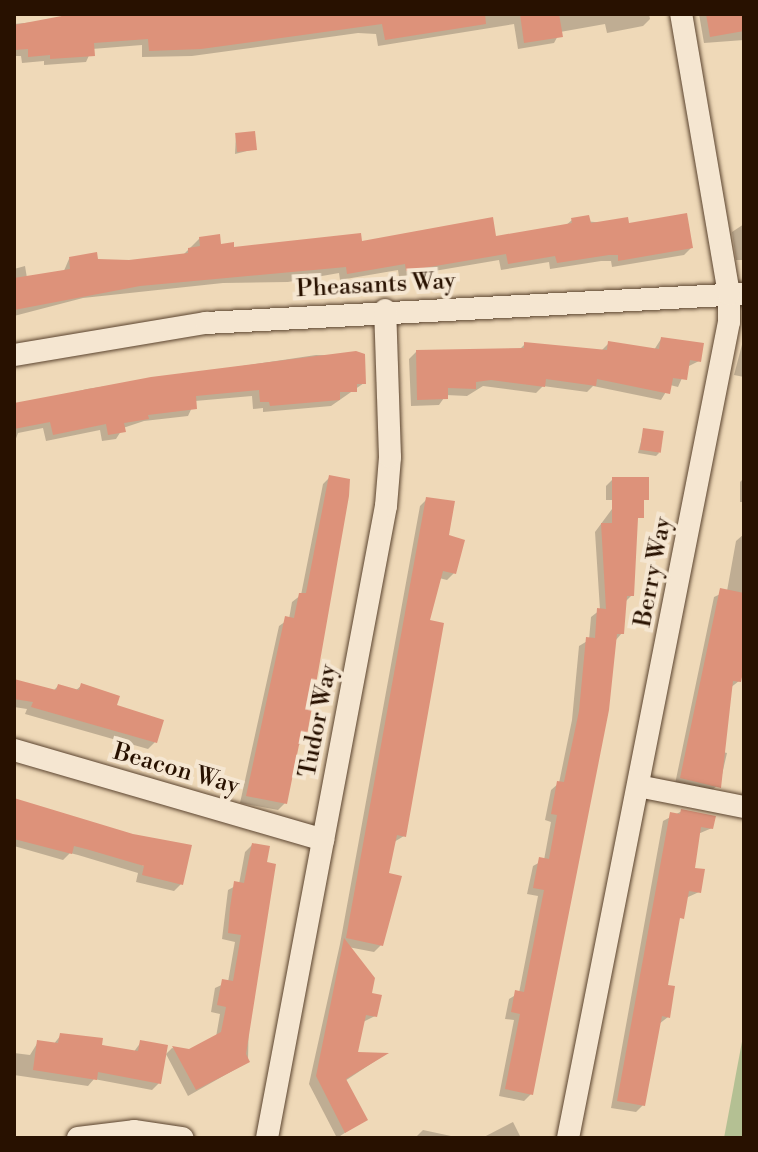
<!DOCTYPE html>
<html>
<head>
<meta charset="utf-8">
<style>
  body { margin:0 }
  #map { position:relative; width:758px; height:1152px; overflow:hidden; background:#efd9b8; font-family:"Libre Bodoni",serif }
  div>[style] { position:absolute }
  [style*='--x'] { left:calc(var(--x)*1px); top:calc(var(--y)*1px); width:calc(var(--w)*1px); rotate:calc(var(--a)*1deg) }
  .green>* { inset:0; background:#b4c093 }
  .shadow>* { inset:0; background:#0003 }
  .building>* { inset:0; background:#dd927a; transform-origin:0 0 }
  .roads { filter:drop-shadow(0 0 2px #5a432e) drop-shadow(0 0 2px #5a432e) }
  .minor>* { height:22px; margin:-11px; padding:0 11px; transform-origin:11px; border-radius:11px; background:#f5e6d1 }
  span { translate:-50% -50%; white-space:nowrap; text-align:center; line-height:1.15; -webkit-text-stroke:8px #f5e6d1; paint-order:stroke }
  .street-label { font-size:24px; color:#281100 }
  .frame { position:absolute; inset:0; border:16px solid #281100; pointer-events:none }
</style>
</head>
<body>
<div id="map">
  <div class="green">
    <i style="clip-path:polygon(744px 1031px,744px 1138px,724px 1138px)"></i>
  </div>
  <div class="shadow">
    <i style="clip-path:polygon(122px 14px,649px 14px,650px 19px,643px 26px,607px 33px,605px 24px,560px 32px,554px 43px,518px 49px,514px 24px,378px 46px,376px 34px,358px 33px,192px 56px,142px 57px,142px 45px,92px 49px,86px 62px,44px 65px,44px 61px,22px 63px,21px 56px,14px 56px,14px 24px)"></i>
    <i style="clip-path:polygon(699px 14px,744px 14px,744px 40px,704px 43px)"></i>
    <i style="clip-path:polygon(236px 135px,255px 149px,235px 154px)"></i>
    <i style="clip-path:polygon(572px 220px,628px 225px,691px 248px,684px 255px,612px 267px,611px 261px,601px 261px,550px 269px,549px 262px,501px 270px,499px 260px,399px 277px,398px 270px,340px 280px,339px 273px,288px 282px,223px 283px,83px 298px,14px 316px,14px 269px,25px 266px,27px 278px,63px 273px,69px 259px,129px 262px,183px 255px,200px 238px,232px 249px,495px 238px,565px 226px)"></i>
    <i style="clip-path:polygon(744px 224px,744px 260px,736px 260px,732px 232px)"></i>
    <i style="clip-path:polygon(744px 337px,744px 377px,734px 375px)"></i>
    <i style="clip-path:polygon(661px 339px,699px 361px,687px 367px,678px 387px,670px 385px,661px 400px,593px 386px,587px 392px,543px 386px,536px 393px,483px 386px,467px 396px,446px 395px,439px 405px,411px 406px,409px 359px,416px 352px,519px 350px,525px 344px,601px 351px,609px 343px,654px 350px)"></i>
    <i style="clip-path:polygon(316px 355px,363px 356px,364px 383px,331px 406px,263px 412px,263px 408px,253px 409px,252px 396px,195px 401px,188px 416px,144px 421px,123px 428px,116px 439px,102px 441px,100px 430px,46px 441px,43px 428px,18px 433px,14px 444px,14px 407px,87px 389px)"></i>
    <i style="clip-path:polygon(644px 430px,659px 453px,656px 456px,638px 453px)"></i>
    <i style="clip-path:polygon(330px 477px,304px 740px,296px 748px,285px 803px,278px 810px,240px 803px,279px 626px,289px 619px,292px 602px,301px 595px,323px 484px)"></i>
    <i style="clip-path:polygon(744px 478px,744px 502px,740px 502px,740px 482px)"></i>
    <i style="clip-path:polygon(613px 479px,640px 500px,606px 500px,606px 486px)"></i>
    <i style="clip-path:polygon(427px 499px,447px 536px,454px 573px,447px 580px,439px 578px,428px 621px,404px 836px,394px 842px,387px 874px,381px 945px,374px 952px,348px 947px,375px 1016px,363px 1022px,356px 1054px,384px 1055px,345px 1081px,366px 1119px,337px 1138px,309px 1084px,340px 944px,420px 506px)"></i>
    <i style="clip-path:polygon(612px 509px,632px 595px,624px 603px,622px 633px,615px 641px,531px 1094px,524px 1101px,499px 1096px,514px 1020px,505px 1019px,509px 999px,519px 993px,538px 896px,527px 894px,533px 866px,544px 860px,551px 822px,545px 820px,551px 790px,559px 783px,572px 720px,579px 646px,589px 640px,591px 617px,600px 610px,595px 532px)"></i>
    <i style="clip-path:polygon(744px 534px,744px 655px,739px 681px,730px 688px,719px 751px,727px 753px,720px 783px,712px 790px,675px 784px,714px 597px,727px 591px,736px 541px)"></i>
    <i style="clip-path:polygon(14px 681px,53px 691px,58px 686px,75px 691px,82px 685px,155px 742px,148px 749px,25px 714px,27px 709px,14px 707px)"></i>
    <i style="clip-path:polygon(14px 803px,181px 884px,174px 891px,136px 882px,138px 873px,78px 855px,70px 853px,63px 860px,14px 846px)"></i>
    <i style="clip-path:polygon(682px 811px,712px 828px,698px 834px,692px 869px,699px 892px,686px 898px,677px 923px,665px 987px,668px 1017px,659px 1024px,643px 1105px,636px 1112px,611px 1108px,663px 821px)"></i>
    <i style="clip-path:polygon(252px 845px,248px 1062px,188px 1096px,166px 1054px,172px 1048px,190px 1051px,216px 1037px,220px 1014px,211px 1012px,215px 988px,228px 982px,235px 942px,222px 939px,228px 890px,239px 884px,245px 852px)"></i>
    <i style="clip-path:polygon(61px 1035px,133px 1053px,141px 1042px,159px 1083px,152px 1090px,94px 1079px,88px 1086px,14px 1075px,14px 1053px,30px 1055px,38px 1042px,53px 1045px)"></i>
    <i style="clip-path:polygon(513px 1122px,521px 1138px,482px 1138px)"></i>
    <i style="clip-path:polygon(423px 1130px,451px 1136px,450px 1138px,415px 1138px)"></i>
  </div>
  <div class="building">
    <i style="clip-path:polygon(485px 14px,486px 24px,385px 40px,382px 24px,201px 49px,149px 51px,148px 39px,94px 43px,95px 56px,50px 59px,50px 55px,28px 57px,28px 49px,14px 50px,14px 25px,67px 15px)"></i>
    <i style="clip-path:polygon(520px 14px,559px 14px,563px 37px,524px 43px)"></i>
    <i style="clip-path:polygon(706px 14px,744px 14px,744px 31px,710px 37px)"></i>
    <i style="left:255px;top:131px;width:19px;height:20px;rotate:84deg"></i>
    <i style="clip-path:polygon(687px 213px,693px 248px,618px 261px,618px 255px,609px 255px,557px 263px,555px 256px,508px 264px,506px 254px,406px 271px,405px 264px,347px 274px,346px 267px,140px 286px,14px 310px,14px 278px,70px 269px,69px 257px,97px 252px,98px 259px,129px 260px,188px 253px,188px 248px,200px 246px,199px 237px,220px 234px,221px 244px,234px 242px,234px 247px,361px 233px,362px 241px,493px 217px,496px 236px,572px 223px,571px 218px,589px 215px,591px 223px,628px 217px,629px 223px)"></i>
    <i style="clip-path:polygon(661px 337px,704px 343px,701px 362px,690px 360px,687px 380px,673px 378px,670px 394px,597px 379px,596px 386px,546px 379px,545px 387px,491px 380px,476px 382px,476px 389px,448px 388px,448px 399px,417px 400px,416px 350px,524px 348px,524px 342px,607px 350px,608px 341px,659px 349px)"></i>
    <i style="clip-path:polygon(356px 351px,365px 354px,366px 384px,357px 384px,357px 392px,340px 392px,340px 400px,270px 406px,269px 402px,260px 402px,259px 390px,196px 396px,197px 409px,148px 415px,149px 419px,124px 423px,126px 432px,108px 435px,106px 424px,53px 435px,50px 422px,14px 429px,14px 403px,151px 377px)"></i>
    <i style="left:643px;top:428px;width:21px;height:22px;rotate:8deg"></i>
    <i style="clip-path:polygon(329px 475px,350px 479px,349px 496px,306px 741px,300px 740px,287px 804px,246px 796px,285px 616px,294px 618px,299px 593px,306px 593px)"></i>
    <i style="clip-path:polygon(612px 477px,649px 477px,649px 500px,644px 500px,644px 518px,638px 518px,634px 596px,627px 596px,624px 634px,617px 634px,609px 710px,533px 1095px,505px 1089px,520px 1014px,511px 1012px,515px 990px,524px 992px,544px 890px,533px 888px,539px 857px,549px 859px,557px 815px,551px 814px,557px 781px,564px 782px,579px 711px,586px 637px,595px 638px,597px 608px,606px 609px,601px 523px,612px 523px)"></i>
    <i style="clip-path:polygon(426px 497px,455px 501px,449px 535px,465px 540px,456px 574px,443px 571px,430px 620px,444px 623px,406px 837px,397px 835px,389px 873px,402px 876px,383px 946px,346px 938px)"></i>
    <i style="clip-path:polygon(720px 588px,744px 593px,744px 667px,741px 682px,733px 681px,721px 788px,680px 778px)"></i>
    <i style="clip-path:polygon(14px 679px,56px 690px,58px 684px,79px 690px,81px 683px,120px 696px,117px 705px,164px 720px,157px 743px,31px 707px,33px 702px,14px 699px)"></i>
    <i style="clip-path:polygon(14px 798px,133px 834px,192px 845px,183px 885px,142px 875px,144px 866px,86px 849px,74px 846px,72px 854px,14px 839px)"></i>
    <i style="clip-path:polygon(681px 809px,716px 816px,713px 829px,701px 827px,695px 868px,705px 869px,701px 893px,689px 891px,684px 919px,680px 918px,668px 985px,675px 986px,670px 1018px,662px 1016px,645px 1106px,617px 1101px,670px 812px,680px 814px)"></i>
    <i style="clip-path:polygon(252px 843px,270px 846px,267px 862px,276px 864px,246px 1054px,250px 1062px,196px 1090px,172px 1046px,189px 1049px,221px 1032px,226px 1007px,217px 1005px,222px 979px,233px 981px,241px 935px,228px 933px,230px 908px,234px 881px,244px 883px)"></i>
    <i style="clip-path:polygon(344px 938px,375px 978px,372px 993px,382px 995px,377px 1017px,366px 1015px,358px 1052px,389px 1053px,346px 1079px,368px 1120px,345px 1133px,316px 1076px)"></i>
    <i style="clip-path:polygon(60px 1033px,103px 1038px,102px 1045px,138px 1051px,140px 1040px,168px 1045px,161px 1084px,98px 1072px,97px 1080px,33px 1070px,37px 1040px,58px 1043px)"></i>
  </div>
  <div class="roads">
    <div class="minor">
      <i style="--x:14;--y:355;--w:195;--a:-9.5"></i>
      <i style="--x:206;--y:323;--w:538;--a:-3.09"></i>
      <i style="--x:14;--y:750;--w:322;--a:16.2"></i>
      <i style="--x:638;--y:786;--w:108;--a:11.2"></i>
      <i style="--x:78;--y:1138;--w:56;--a:-7.1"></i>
      <i style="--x:134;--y:1131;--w:49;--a:8.3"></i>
      <i style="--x:267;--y:1138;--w:643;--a:-79.34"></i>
      <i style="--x:386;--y:506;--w:49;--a:-85.3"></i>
      <i style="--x:390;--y:457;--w:147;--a:-91.9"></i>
      <i style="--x:568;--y:1138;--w:832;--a:-78.84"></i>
      <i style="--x:729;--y:322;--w:28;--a:-90"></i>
      <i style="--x:729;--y:294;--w:284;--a:-99.7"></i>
    </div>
  </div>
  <div class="street-label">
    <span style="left:376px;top:286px;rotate:-3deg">Pheasants Way</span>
    <span style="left:654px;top:572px;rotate:-79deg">Berry Way</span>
    <span style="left:319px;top:721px;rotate:-79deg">Tudor Way</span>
    <span style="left:176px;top:770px;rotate:16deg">Beacon Way</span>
  </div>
  <div class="frame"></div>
</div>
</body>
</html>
